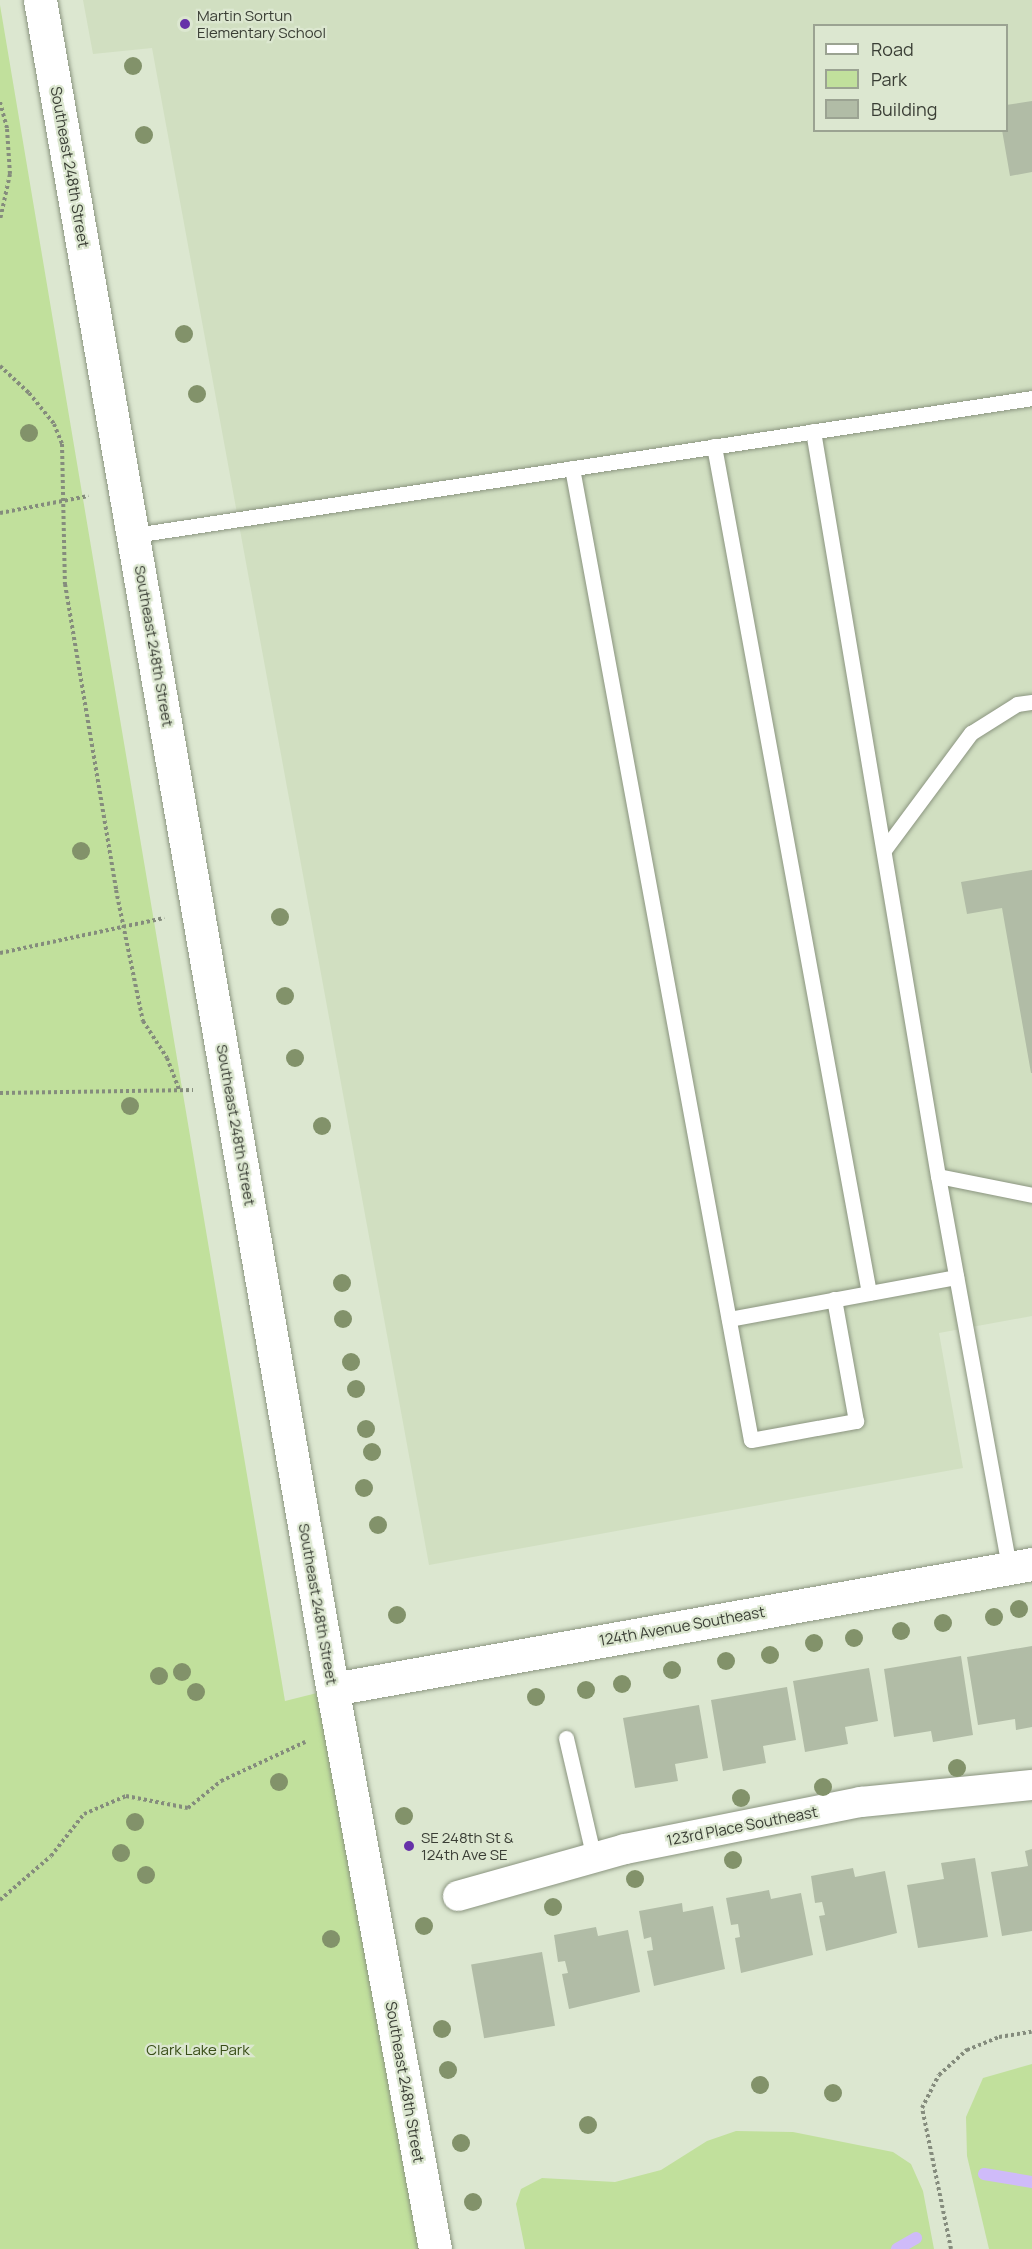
<!DOCTYPE html>
<html>
<head>
<meta charset="utf-8">
<style>
  body { margin:0 }
  #map { position:relative; width:1032px; height:2249px; overflow:hidden; background:#dce7d0; font-family:Manrope,sans-serif }
  div>[style] { position:absolute }
  [style*='--x'] { left:calc(var(--x)*1px); top:calc(var(--y)*1px); width:calc(var(--w)*1px); rotate:calc(var(--a)*1deg) }
  .built>* { inset:0; background:#d1dfc1 }
  .green>* { inset:0; background:#c1e09c }
  .stream>* { height:12px; margin:-6px; padding:0 6px; transform-origin:6px; border-radius:6px; background:#cfbbf9 }
  .building>* { inset:0; background:#b1bca6; transform-origin:0 0 }
  .path>* { height:4px; margin-top:-2px; transform-origin:0; background:repeating-linear-gradient(90deg,#858c7d 0 3px,transparent 0 6px) }
  .roads { filter:drop-shadow(0 0 2px #8b9580) drop-shadow(0 0 2px #8b9580) }
  .lane>* { height:15px; margin:-7.5px; padding:0 7.5px; transform-origin:7.5px; border-radius:7.5px; background:#fff }
  .street>* { height:30px; margin:-15px; padding:0 15px; transform-origin:15px; border-radius:15px; background:#fff }
  .secondary>* { height:33px; margin:-16.5px; padding:0 16.5px; transform-origin:16.5px; border-radius:16.5px; background:#fff }
  .trees>* { width:18px; height:18px; margin:-9px; border-radius:50%; background:#82926a }
  .dots>* { width:16px; height:16px; translate:-50% -50%; box-sizing:border-box; border:3px solid #dce7d0; border-radius:50% }
  span { translate:-50% -50%; white-space:nowrap; text-align:center; line-height:1.15; -webkit-text-stroke:4.5px #dce7d0; paint-order:stroke }
  .poi-label { font-size:15px; color:#3a3e35 }
  .left { translate:0 -50%; text-align:left }
  .street-label { font-size:15px; color:#3a3e35 }
  .park-label { font-size:15px; color:#384d17 }
  .legend { position:absolute; left:813px; top:24px; width:195px; height:108px; box-sizing:border-box; background:#dce7d0; border:2px solid #9ba392; margin:0; padding:8px 10px; list-style:none; font-size:18px; color:#3a3e35 }
  .legend li { display:flex; align-items:center; gap:12px; height:30px }
  .legend b { width:30px; border:2px solid #9ba392 }
</style>
</head>
<body>
<div id="map">
  <div class="built">
    <i style="clip-path:polygon(evenodd,83px 0,1032px 0,1032px 1316px,939px 1333px,963px 1468px,429px 1565px,152px 48px,93px 54px,83px 0,814px 26px,1006px 26px,1006px 130px,814px 130px,814px 26px)"></i>
  </div>
  <div class="green">
    <i style="clip-path:polygon(0 5px,285px 1701px,333px 1689px,435px 2249px,0 2249px)"></i>
    <i style="clip-path:polygon(1032px 2064px,1032px 2249px,989px 2249px,967px 2156px,966px 2117px,983px 2078px)"></i>
    <i style="clip-path:polygon(736px 2131px,793px 2132px,893px 2152px,911px 2164px,923px 2191px,934px 2249px,525px 2249px,516px 2204px,521px 2189px,542px 2178px,615px 2182px,661px 2170px,707px 2141px)"></i>
  </div>
  <div class="stream">
    <i style="--x:984;--y:2174;--w:49;--a:9.5"></i>
    <i style="--x:897;--y:2249;--w:22;--a:-30"></i>
  </div>
  <div class="building">
    <i style="clip-path:polygon(1032px 101px,1032px 172px,1010px 176px,1002px 130px,1006px 130px,1006px 105px)"></i>
    <i style="clip-path:polygon(1032px 870px,1032px 1073px,1031px 1073px,1002px 908px,967px 914px,961px 882px)"></i>
    <i style="clip-path:polygon(1032px 1646px,1032px 1727px,1016px 1730px,1015px 1719px,978px 1725px,967px 1657px)"></i>
    <i style="clip-path:polygon(961px 1656px,973px 1735px,933px 1742px,931px 1731px,894px 1737px,884px 1669px)"></i>
    <i style="clip-path:polygon(869px 1668px,878px 1721px,845px 1727px,848px 1744px,805px 1752px,793px 1681px)"></i>
    <i style="clip-path:polygon(787px 1687px,796px 1740px,763px 1746px,766px 1763px,723px 1771px,711px 1700px)"></i>
    <i style="clip-path:polygon(699px 1705px,708px 1758px,675px 1764px,678px 1781px,635px 1788px,623px 1718px)"></i>
    <i style="clip-path:polygon(1032px 1849px,1032px 1931px,1002px 1936px,991px 1872px,1028px 1866px,1025px 1851px)"></i>
    <i style="clip-path:polygon(975px 1858px,988px 1937px,918px 1948px,907px 1885px,944px 1879px,941px 1863px)"></i>
    <i style="clip-path:polygon(853px 1868px,855px 1877px,885px 1871px,897px 1933px,826px 1951px,819px 1916px,825px 1915px,822px 1902px,815px 1903px,811px 1876px)"></i>
    <i style="clip-path:polygon(769px 1890px,771px 1899px,801px 1893px,813px 1955px,741px 1973px,735px 1938px,740px 1937px,738px 1924px,731px 1925px,726px 1898px)"></i>
    <i style="clip-path:polygon(682px 1903px,683px 1912px,713px 1906px,725px 1969px,654px 1986px,647px 1951px,653px 1950px,651px 1937px,644px 1939px,639px 1911px)"></i>
    <i style="clip-path:polygon(596px 1927px,598px 1936px,628px 1930px,640px 1992px,569px 2009px,562px 1974px,568px 1973px,565px 1961px,558px 1962px,554px 1935px)"></i>
    <i style="left:542px;top:1952px;width:75px;height:72px;rotate:80deg"></i>
  </div>
  <div class="path">
    <i style="--x:0;--y:102;--w:28;--a:75"></i>
    <i style="--x:7;--y:129;--w:45;--a:86.2"></i>
    <i style="--x:10;--y:174;--w:47;--a:102.3"></i>
    <i style="--x:0;--y:366;--w:40;--a:43"></i>
    <i style="--x:29;--y:393;--w:40;--a:51"></i>
    <i style="--x:54;--y:424;--w:22;--a:68"></i>
    <i style="--x:62;--y:444;--w:140;--a:88.8"></i>
    <i style="--x:65;--y:584;--w:310;--a:80.5"></i>
    <i style="--x:116;--y:890;--w:134;--a:78.4"></i>
    <i style="--x:143;--y:1021;--w:44;--a:57"></i>
    <i style="--x:167;--y:1058;--w:36;--a:69"></i>
    <i style="--x:0;--y:513;--w:90;--a:-10.9"></i>
    <i style="--x:0;--y:953;--w:168;--a:-12"></i>
    <i style="--x:0;--y:1093;--w:193;--a:-0.9"></i>
    <i style="--x:0;--y:1900;--w:67;--a:-40.8"></i>
    <i style="--x:51;--y:1856;--w:53;--a:-51.8"></i>
    <i style="--x:84;--y:1814;--w:46;--a:-23.2"></i>
    <i style="--x:126;--y:1796;--w:63;--a:11"></i>
    <i style="--x:188;--y:1808;--w:43;--a:-39.3"></i>
    <i style="--x:221;--y:1781;--w:93;--a:-24.9"></i>
    <i style="--x:951;--y:2249;--w:144;--a:-101.6"></i>
    <i style="--x:922;--y:2108;--w:37;--a:-63"></i>
    <i style="--x:939;--y:2075;--w:38;--a:-42"></i>
    <i style="--x:967;--y:2050;--w:35;--a:-22"></i>
    <i style="--x:999;--y:2037;--w:33;--a:-9"></i>
  </div>
  <div class="roads">
    <div class="lane">
      <i style="--x:813;--y:431;--w:755;--a:80.48"></i>
      <i style="--x:938;--y:1176;--w:398;--a:79.7"></i>
      <i style="--x:714;--y:446;--w:861;--a:79.63"></i>
      <i style="--x:572;--y:468;--w:988;--a:79.57"></i>
      <i style="--x:751;--y:1440;--w:107;--a:-10.3"></i>
      <i style="--x:856;--y:1421;--w:124;--a:-100.2"></i>
      <i style="--x:135;--y:535;--w:907;--a:-8.68"></i>
      <i style="--x:884;--y:850;--w:146;--a:-53.4"></i>
      <i style="--x:971;--y:733;--w:54;--a:-32.2"></i>
      <i style="--x:1017;--y:704;--w:15;--a:-8"></i>
      <i style="--x:938;--y:1176;--w:96;--a:11.4"></i>
      <i style="--x:729;--y:1319;--w:231;--a:-10.5"></i>
      <i style="--x:566;--y:1738;--w:123;--a:76.9"></i>
    </div>
    <div class="street">
      <i style="--x:458;--y:1896;--w:173;--a:-15.7"></i>
      <i style="--x:625;--y:1849;--w:241;--a:-11.3"></i>
      <i style="--x:861;--y:1802;--w:172;--a:-5.7"></i>
    </div>
    <div class="secondary">
      <i style="--x:40;--y:0;--w:1706;--a:80.18"></i>
      <i style="--x:331;--y:1681;--w:577;--a:79.62"></i>
      <i style="--x:333;--y:1689;--w:710;--a:-10.14"></i>
    </div>
  </div>
  <div class="trees">
    <i style="left:133px;top:66px"></i>
    <i style="left:144px;top:135px"></i>
    <i style="left:184px;top:334px"></i>
    <i style="left:197px;top:394px"></i>
    <i style="left:29px;top:433px"></i>
    <i style="left:81px;top:851px"></i>
    <i style="left:280px;top:917px"></i>
    <i style="left:285px;top:996px"></i>
    <i style="left:295px;top:1058px"></i>
    <i style="left:130px;top:1106px"></i>
    <i style="left:322px;top:1126px"></i>
    <i style="left:342px;top:1283px"></i>
    <i style="left:343px;top:1319px"></i>
    <i style="left:351px;top:1362px"></i>
    <i style="left:356px;top:1389px"></i>
    <i style="left:366px;top:1429px"></i>
    <i style="left:372px;top:1452px"></i>
    <i style="left:364px;top:1488px"></i>
    <i style="left:378px;top:1525px"></i>
    <i style="left:1019px;top:1609px"></i>
    <i style="left:397px;top:1615px"></i>
    <i style="left:994px;top:1617px"></i>
    <i style="left:943px;top:1623px"></i>
    <i style="left:901px;top:1631px"></i>
    <i style="left:854px;top:1638px"></i>
    <i style="left:814px;top:1643px"></i>
    <i style="left:770px;top:1655px"></i>
    <i style="left:726px;top:1661px"></i>
    <i style="left:672px;top:1670px"></i>
    <i style="left:182px;top:1672px"></i>
    <i style="left:159px;top:1676px"></i>
    <i style="left:622px;top:1684px"></i>
    <i style="left:586px;top:1690px"></i>
    <i style="left:196px;top:1692px"></i>
    <i style="left:536px;top:1697px"></i>
    <i style="left:957px;top:1768px"></i>
    <i style="left:279px;top:1782px"></i>
    <i style="left:823px;top:1787px"></i>
    <i style="left:741px;top:1798px"></i>
    <i style="left:404px;top:1816px"></i>
    <i style="left:135px;top:1822px"></i>
    <i style="left:121px;top:1853px"></i>
    <i style="left:733px;top:1860px"></i>
    <i style="left:146px;top:1875px"></i>
    <i style="left:635px;top:1879px"></i>
    <i style="left:553px;top:1907px"></i>
    <i style="left:424px;top:1926px"></i>
    <i style="left:331px;top:1939px"></i>
    <i style="left:442px;top:2029px"></i>
    <i style="left:448px;top:2070px"></i>
    <i style="left:760px;top:2085px"></i>
    <i style="left:833px;top:2093px"></i>
    <i style="left:588px;top:2125px"></i>
    <i style="left:461px;top:2143px"></i>
    <i style="left:473px;top:2202px"></i>
  </div>
  <div class="dots">
    <i style="left:185px;top:24px;background:#6631a8"></i>
    <i style="left:409px;top:1846px;background:#6631a8"></i>
  </div>
  <div class="poi-label">
    <span class="left" style="left:197px;top:24px">Martin Sortun<br>Elementary School</span>
    <span class="left" style="left:421px;top:1846px">SE 248th St &amp;<br>124th Ave SE</span>
  </div>
  <div class="street-label">
    <span style="left:70px;top:167px;rotate:80deg">Southeast 248th Street</span>
    <span style="left:154px;top:646px;rotate:80deg">Southeast 248th Street</span>
    <span style="left:236px;top:1125px;rotate:80deg">Southeast 248th Street</span>
    <span style="left:318px;top:1604px;rotate:80deg">Southeast 248th Street</span>
    <span style="left:682px;top:1626px;rotate:-10deg">124th Avenue Southeast</span>
    <span style="left:742px;top:1826px;rotate:-11deg">123rd Place Southeast</span>
    <span style="left:405px;top:2082px;rotate:80deg">Southeast 248th Street</span>
  </div>
  <div class="park-label">
    <span style="left:198px;top:2050px">Clark Lake Park</span>
  </div>
  <ul class="legend">
  <li><b style="height:8px;background:#fff"></b>Road</li>
  <li><b style="height:16px;background:#c1e09c"></b>Park</li>
  <li><b style="height:16px;background:#b1bca6"></b>Building</li>
  </ul>
</div>
</body>
</html>
